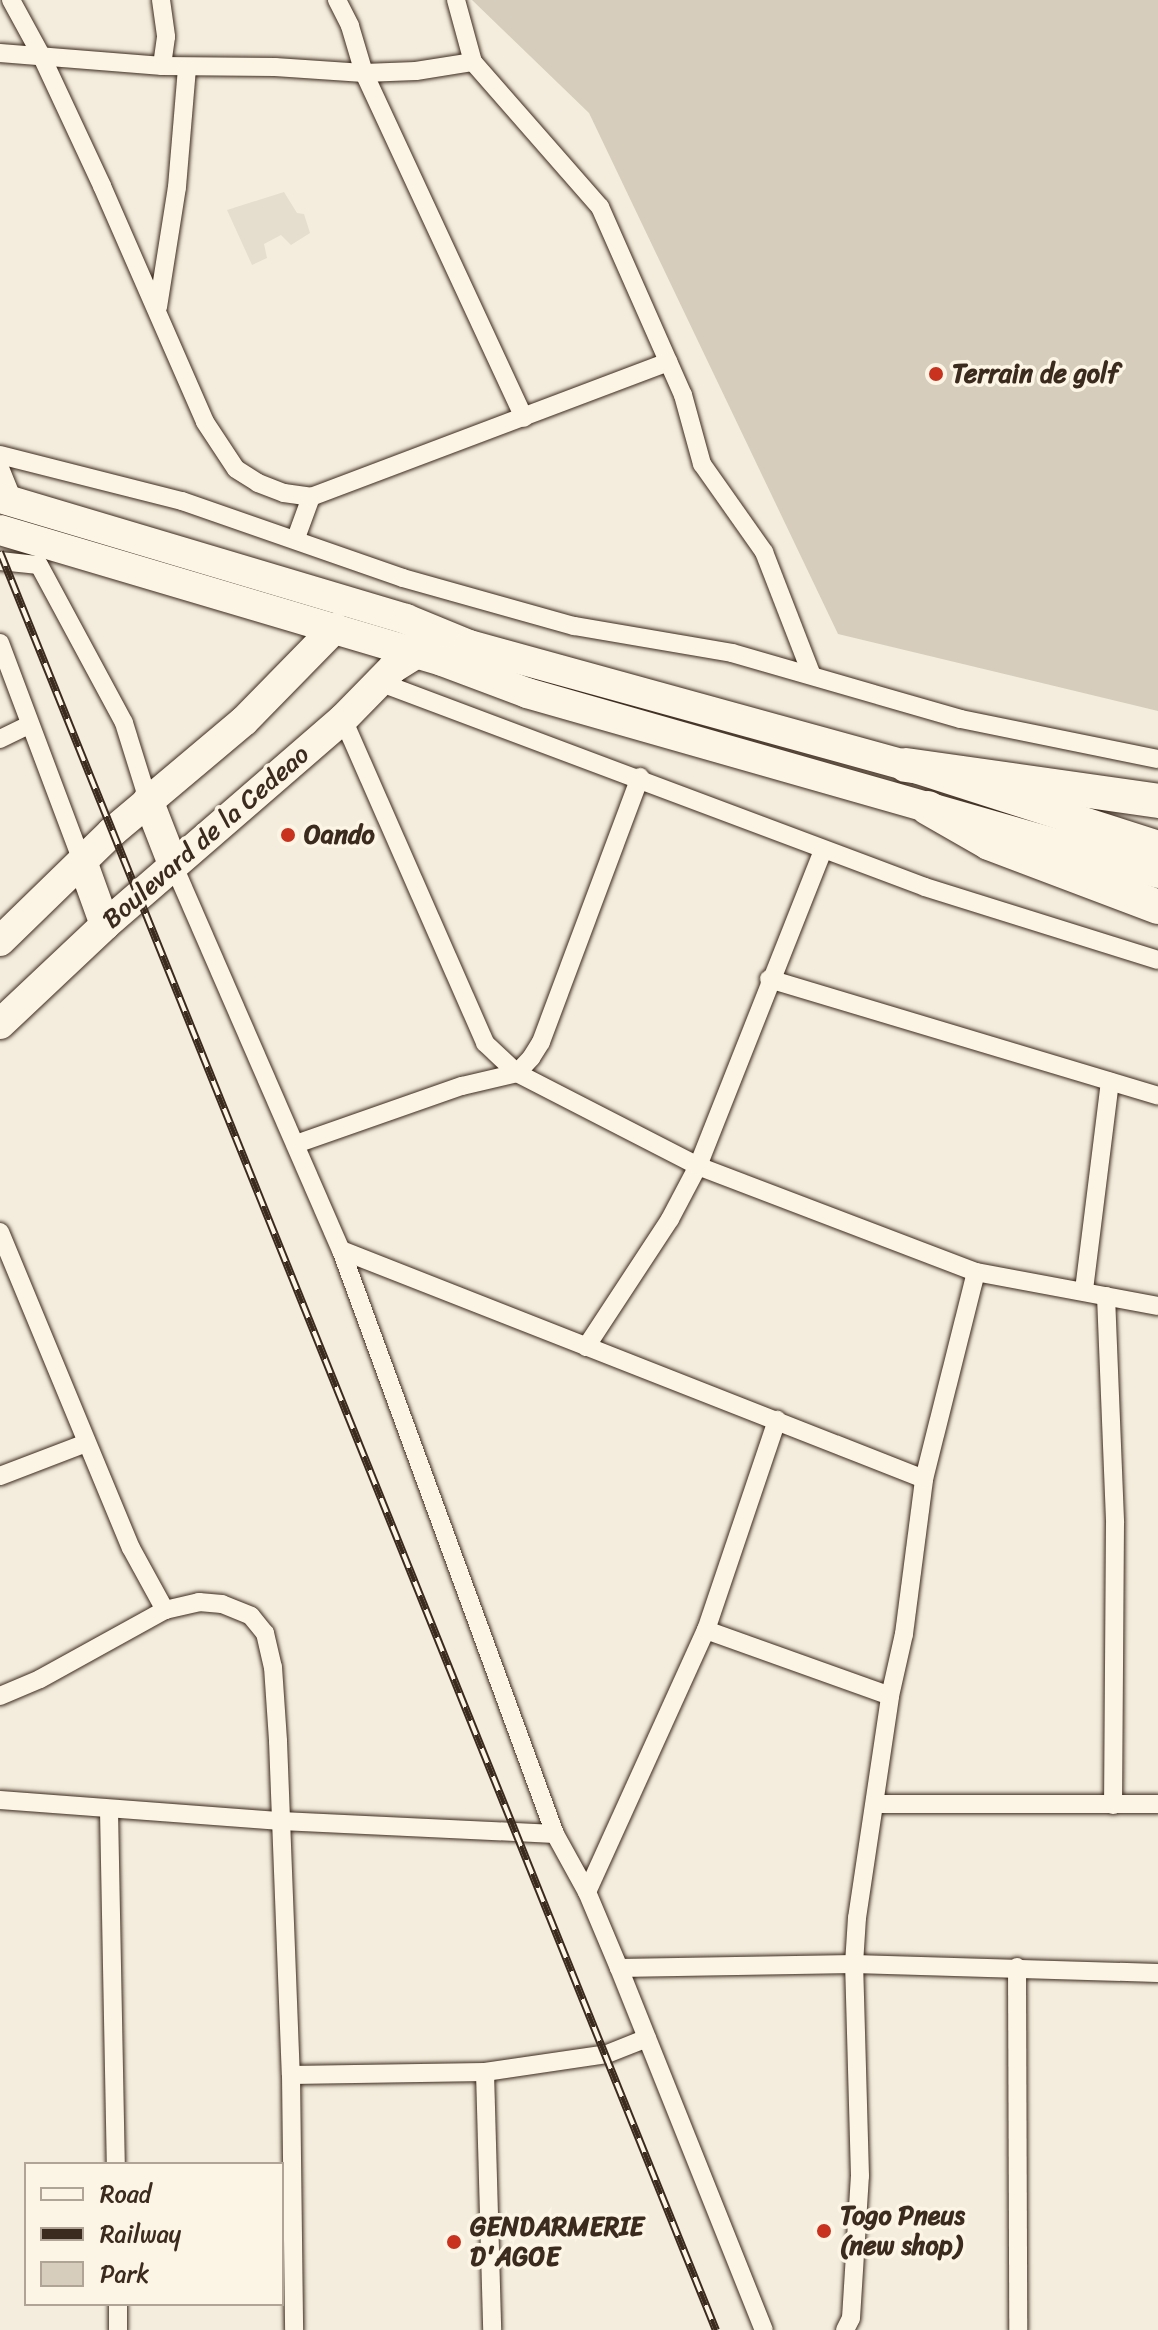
<!DOCTYPE html>
<html>
<head>
<meta charset="utf-8">
<style>
  body { margin:0 }
  #map { position:relative; width:1158px; height:2330px; overflow:hidden; background:#f4eddd; font-family:Sriracha,sans-serif }
  div>[style] { position:absolute }
  [style*='--x'] { left:calc(var(--x)*1px); top:calc(var(--y)*1px); width:calc(var(--w)*1px); rotate:calc(var(--a)*1deg) }
  .built>* { inset:0; background:#e5ddce }
  .green>* { inset:0; background:#d6cdbd }
  .roads { filter:drop-shadow(0 0 2px #3b2a1e) drop-shadow(0 0 2px #3b2a1e) }
  .street>* { height:18px; margin:-9px; padding:0 9px; transform-origin:9px; border-radius:9px; background:#fcf5e5 }
  .primary>* { height:30px; margin:-15px; padding:0 15px; transform-origin:15px; border-radius:15px; background:#fcf5e5 }
  .highway>* { height:34px; margin:-17px; padding:0 17px; transform-origin:17px; border-radius:17px; background:#fcf5e5 }
  .rail>* { height:8px; margin-top:-4px; transform-origin:0; background:repeating-linear-gradient(90deg,#fcf5e5 0 15px,#3b2a1e 0 30px); box-sizing:border-box; border-block:2px solid #3b2a1e }
  .dots>* { width:22px; height:22px; translate:-50% -50%; box-sizing:border-box; border:4px solid #fcf5e5; border-radius:50% }
  span { translate:-50% -50%; white-space:nowrap; text-align:center; line-height:1.15; -webkit-text-stroke:7px #fcf5e5; paint-order:stroke }
  .poi-label { font-size:26px; color:#3b2a1e; font-weight:700 }
  .left { translate:0 -50%; text-align:left }
  .street-label { font-size:26px; color:#3b2a1e }
  .legend { position:absolute; left:24px; top:2162px; width:260px; height:144px; box-sizing:border-box; background:#fcf5e5; border:2px solid #afa495; margin:0; padding:10px 14px; list-style:none; font-size:24px; color:#3b2a1e }
  .legend li { display:flex; align-items:center; gap:16px; height:40px }
  .legend b { width:40px; border:2px solid #afa495 }
</style>
</head>
<body>
<div id="map">
  <div class="built">
    <i style="clip-path:polygon(284px 192px,297px 213px,304px 214px,310px 233px,291px 245px,281px 235px,264px 244px,267px 258px,252px 265px,227px 210px)"></i>
  </div>
  <div class="green">
    <i style="clip-path:polygon(472px 0,1158px 0,1158px 711px,838px 634px,589px 113px)"></i>
  </div>
  <div class="roads">
    <div class="street">
      <i style="--x:11;--y:0;--w:63;--a:61.4"></i>
      <i style="--x:41;--y:55;--w:145;--a:65"></i>
      <i style="--x:102;--y:186;--w:257;--a:66.4"></i>
      <i style="--x:205;--y:422;--w:56;--a:56.6"></i>
      <i style="--x:236;--y:469;--w:26;--a:32"></i>
      <i style="--x:258;--y:483;--w:28;--a:21"></i>
      <i style="--x:284;--y:493;--w:27;--a:8"></i>
      <i style="--x:161;--y:0;--w:37;--a:82"></i>
      <i style="--x:166;--y:37;--w:29;--a:98"></i>
      <i style="--x:337;--y:0;--w:29;--a:63"></i>
      <i style="--x:350;--y:26;--w:49;--a:73.4"></i>
      <i style="--x:364;--y:73;--w:380;--a:65.1"></i>
      <i style="--x:456;--y:0;--w:64;--a:74.7"></i>
      <i style="--x:473;--y:62;--w:193;--a:48.8"></i>
      <i style="--x:600;--y:207;--w:206;--a:66.2"></i>
      <i style="--x:683;--y:395;--w:72;--a:74.6"></i>
      <i style="--x:702;--y:464;--w:108;--a:54.8"></i>
      <i style="--x:764;--y:552;--w:130;--a:68.8"></i>
      <i style="--x:0;--y:53;--w:163;--a:4.6"></i>
      <i style="--x:162;--y:66;--w:113;--a:0.5"></i>
      <i style="--x:275;--y:67;--w:89;--a:3.9"></i>
      <i style="--x:364;--y:73;--w:52;--a:-2.2"></i>
      <i style="--x:416;--y:71;--w:58;--a:-9"></i>
      <i style="--x:158;--y:307;--w:121;--a:-81"></i>
      <i style="--x:177;--y:187;--w:119;--a:-85.2"></i>
      <i style="--x:0;--y:455;--w:188;--a:14.2"></i>
      <i style="--x:182;--y:501;--w:234;--a:19.2"></i>
      <i style="--x:403;--y:578;--w:178;--a:15.7"></i>
      <i style="--x:574;--y:626;--w:160;--a:9.7"></i>
      <i style="--x:732;--y:653;--w:238;--a:16.1"></i>
      <i style="--x:961;--y:719;--w:201;--a:11.5"></i>
      <i style="--x:0;--y:468;--w:37;--a:68"></i>
      <i style="--x:296;--y:538;--w:44;--a:-69.9"></i>
      <i style="--x:311;--y:497;--w:382;--a:-20.7"></i>
      <i style="--x:0;--y:561;--w:39;--a:6"></i>
      <i style="--x:39;--y:565;--w:179;--a:61.7"></i>
      <i style="--x:124;--y:723;--w:81;--a:72.7"></i>
      <i style="--x:0;--y:643;--w:233;--a:69.4"></i>
      <i style="--x:379;--y:682;--w:583;--a:20.58"></i>
      <i style="--x:925;--y:887;--w:244;--a:17.4"></i>
      <i style="--x:343;--y:719;--w:354;--a:66.3"></i>
      <i style="--x:485;--y:1043;--w:44;--a:43.2"></i>
      <i style="--x:517;--y:1073;--w:203;--a:27.2"></i>
      <i style="--x:698;--y:1166;--w:298;--a:20.9"></i>
      <i style="--x:976;--y:1272;--w:185;--a:10.6"></i>
      <i style="--x:0;--y:739;--w:32;--a:-26"></i>
      <i style="--x:173;--y:864;--w:421;--a:66.5"></i>
      <i style="--x:341;--y:1250;--w:622;--a:69.88"></i>
      <i style="--x:555;--y:1834;--w:66;--a:61.1"></i>
      <i style="--x:587;--y:1892;--w:82;--a:67.2"></i>
      <i style="--x:619;--y:1968;--w:390;--a:68.2"></i>
      <i style="--x:769;--y:979;--w:406;--a:16.7"></i>
      <i style="--x:296;--y:1144;--w:176;--a:-19.3"></i>
      <i style="--x:462;--y:1086;--w:57;--a:-13.3"></i>
      <i style="--x:517;--y:1073;--w:21;--a:-47"></i>
      <i style="--x:531;--y:1058;--w:19;--a:-58"></i>
      <i style="--x:541;--y:1042;--w:283;--a:-69.5"></i>
      <i style="--x:0;--y:1232;--w:342;--a:67.5"></i>
      <i style="--x:131;--y:1548;--w:71;--a:61.3"></i>
      <i style="--x:165;--y:1610;--w:35;--a:-13"></i>
      <i style="--x:199;--y:1602;--w:23;--a:5"></i>
      <i style="--x:222;--y:1604;--w:31;--a:22"></i>
      <i style="--x:251;--y:1616;--w:22;--a:51"></i>
      <i style="--x:265;--y:1633;--w:35;--a:77"></i>
      <i style="--x:273;--y:1667;--w:74;--a:86.1"></i>
      <i style="--x:278;--y:1741;--w:334;--a:87.8"></i>
      <i style="--x:291;--y:2075;--w:255;--a:89.3"></i>
      <i style="--x:341;--y:1250;--w:626;--a:21.44"></i>
      <i style="--x:1084;--y:1290;--w:210;--a:-82.9"></i>
      <i style="--x:1106;--y:1296;--w:227;--a:87.7"></i>
      <i style="--x:1115;--y:1523;--w:282;--a:90.4"></i>
      <i style="--x:586;--y:1347;--w:153;--a:-56.7"></i>
      <i style="--x:670;--y:1219;--w:60;--a:-62.2"></i>
      <i style="--x:698;--y:1166;--w:340;--a:-68.4"></i>
      <i style="--x:0;--y:1476;--w:92;--a:-21"></i>
      <i style="--x:706;--y:1630;--w:195;--a:19.7"></i>
      <i style="--x:0;--y:1696;--w:43;--a:-23"></i>
      <i style="--x:40;--y:1679;--w:143;--a:-28.9"></i>
      <i style="--x:0;--y:1800;--w:282;--a:4.3"></i>
      <i style="--x:281;--y:1821;--w:274;--a:2.7"></i>
      <i style="--x:875;--y:1804;--w:283;--a:0"></i>
      <i style="--x:109;--y:1810;--w:354;--a:88.9"></i>
      <i style="--x:587;--y:1892;--w:288;--a:-65.6"></i>
      <i style="--x:706;--y:1630;--w:222;--a:-71.3"></i>
      <i style="--x:1017;--y:1967;--w:363;--a:89.8"></i>
      <i style="--x:619;--y:1968;--w:235;--a:-1"></i>
      <i style="--x:854;--y:1964;--w:304;--a:1.7"></i>
      <i style="--x:485;--y:2072;--w:258;--a:88.4"></i>
      <i style="--x:291;--y:2075;--w:194;--a:-0.9"></i>
      <i style="--x:485;--y:2072;--w:123;--a:-8.4"></i>
      <i style="--x:607;--y:2054;--w:43;--a:-21.8"></i>
      <i style="--x:118;--y:2304;--w:26;--a:90"></i>
      <i style="--x:845;--y:2330;--w:13;--a:-63"></i>
      <i style="--x:851;--y:2318;--w:142;--a:-86.4"></i>
      <i style="--x:860;--y:2176;--w:212;--a:-91.6"></i>
      <i style="--x:854;--y:1964;--w:46;--a:-86.3"></i>
      <i style="--x:857;--y:1918;--w:224;--a:-81.5"></i>
      <i style="--x:890;--y:1696;--w:64;--a:-77.3"></i>
      <i style="--x:904;--y:1634;--w:156;--a:-82.6"></i>
      <i style="--x:924;--y:1479;--w:213;--a:-75.9"></i>
    </div>
    <div class="primary">
      <i style="--x:0;--y:498;--w:424;--a:16.6"></i>
      <i style="--x:406;--y:619;--w:68;--a:22.4"></i>
      <i style="--x:469;--y:645;--w:453;--a:15.4"></i>
      <i style="--x:906;--y:765;--w:265;--a:17.8"></i>
      <i style="--x:0;--y:530;--w:461;--a:16.5"></i>
      <i style="--x:442;--y:661;--w:91;--a:20.6"></i>
      <i style="--x:527;--y:693;--w:656;--a:15.92"></i>
      <i style="--x:148;--y:800;--w:69;--a:68.7"></i>
      <i style="--x:82;--y:861;--w:68;--a:70.2"></i>
      <i style="--x:0;--y:941;--w:156;--a:-44.2"></i>
      <i style="--x:112;--y:832;--w:172;--a:-40.1"></i>
      <i style="--x:244;--y:721;--w:130;--a:-45.6"></i>
      <i style="--x:0;--y:1024;--w:144;--a:-43.3"></i>
      <i style="--x:105;--y:925;--w:315;--a:-40.9"></i>
      <i style="--x:343;--y:719;--w:71;--a:-45.6"></i>
      <i style="--x:393;--y:668;--w:26;--a:-32"></i>
      <i style="--x:415;--y:654;--w:13;--a:-9"></i>
    </div>
    <div class="highway">
      <i style="--x:906;--y:765;--w:255;--a:8.1"></i>
      <i style="--x:928;--y:808;--w:70;--a:29.8"></i>
      <i style="--x:989;--y:843;--w:181;--a:20.7"></i>
    </div>
  </div>
  <div class="rail">
    <i style="--x:0;--y:552;--w:1917;--a:68.07"></i>
  </div>
  <div class="dots">
    <i style="left:936px;top:374px;background:#c8321e"></i>
    <i style="left:288px;top:835px;background:#c8321e"></i>
    <i style="left:824px;top:2231px;background:#c8321e"></i>
    <i style="left:454px;top:2242px;background:#c8321e"></i>
  </div>
  <div class="poi-label">
    <span class="left" style="left:952px;top:374px">Terrain de golf</span>
    <span class="left" style="left:304px;top:835px">Oando</span>
    <span class="left" style="left:840px;top:2231px">Togo Pneus<br>(new shop)</span>
    <span class="left" style="left:470px;top:2242px">GENDARMERIE<br>D'AGOE</span>
  </div>
  <div class="street-label">
    <span style="left:206px;top:837px;rotate:-41deg">Boulevard de la Cedeao</span>
  </div>
  <ul class="legend">
  <li><b style="height:10px;background:#fcf5e5"></b>Road</li>
  <li><b style="height:10px;background:#3b2a1e"></b>Railway</li>
  <li><b style="height:22px;background:#d6cdbd"></b>Park</li>
  </ul>
</div>
</body>
</html>
